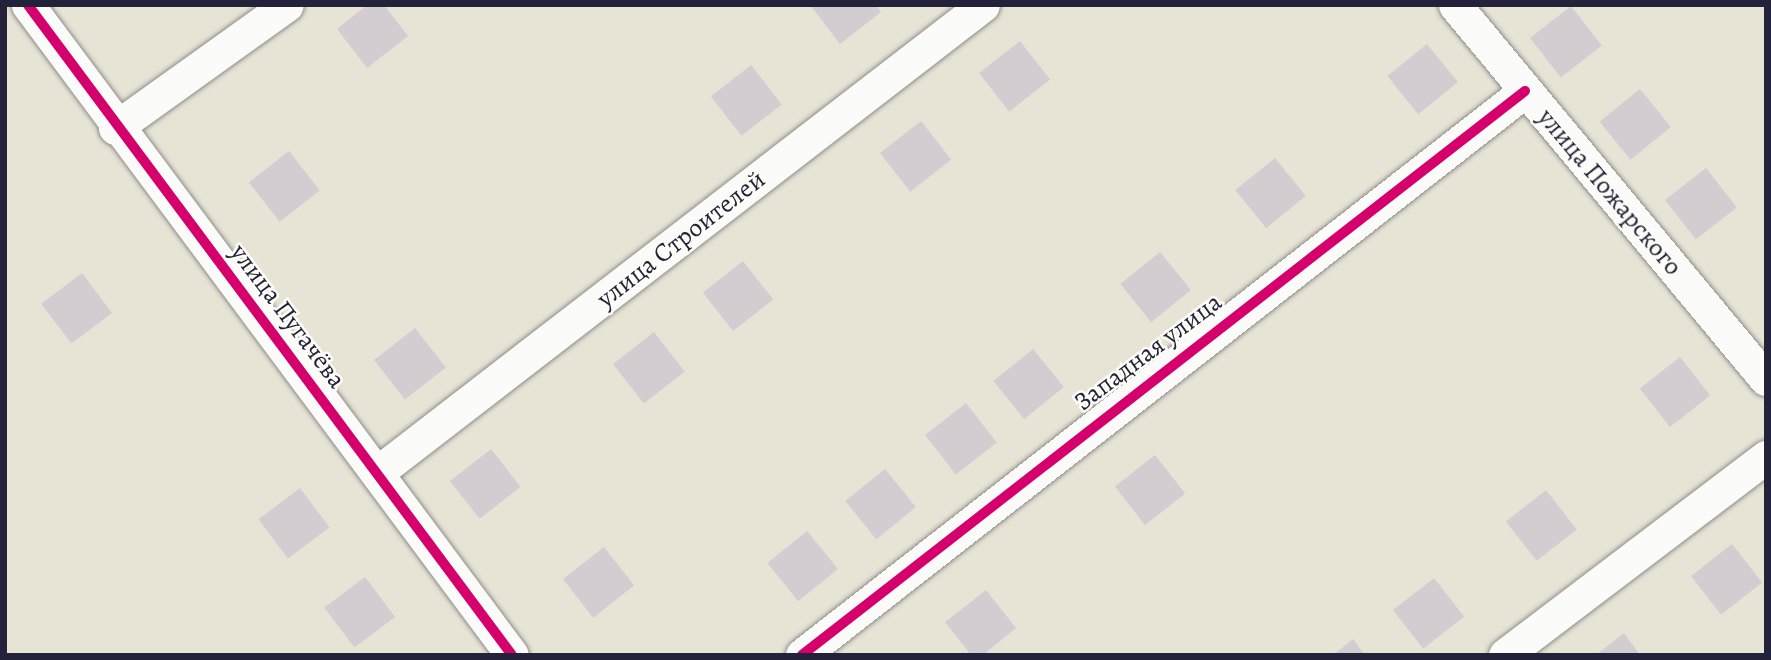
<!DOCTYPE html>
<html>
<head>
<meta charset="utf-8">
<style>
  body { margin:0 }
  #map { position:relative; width:1771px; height:660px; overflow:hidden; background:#e7e4d6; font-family:Alegreya,serif }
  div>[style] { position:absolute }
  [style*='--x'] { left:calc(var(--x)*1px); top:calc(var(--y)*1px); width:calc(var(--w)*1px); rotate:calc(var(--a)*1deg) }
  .building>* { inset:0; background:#d3cdd2; transform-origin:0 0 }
  .roads { filter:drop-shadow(0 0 2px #8e8d8a) drop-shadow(0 0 2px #8e8d8a) }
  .minor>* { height:33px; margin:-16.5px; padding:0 16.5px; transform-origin:16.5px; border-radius:16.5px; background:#fbfbf9 }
  .cycleway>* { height:10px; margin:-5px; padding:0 5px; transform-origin:5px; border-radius:5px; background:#d6006c }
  span { translate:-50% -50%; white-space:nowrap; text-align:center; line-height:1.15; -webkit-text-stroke:5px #fdfcf7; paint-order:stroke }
  .street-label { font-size:26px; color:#22223b }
  .frame { position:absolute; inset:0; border:7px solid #22223b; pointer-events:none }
</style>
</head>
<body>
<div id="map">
  <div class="building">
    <i style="clip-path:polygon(367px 5px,384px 5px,408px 36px,367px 68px,337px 29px)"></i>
    <i style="clip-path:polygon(810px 5px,876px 5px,881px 12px,840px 44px)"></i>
    <i style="left:1571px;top:6px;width:50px;height:52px;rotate:52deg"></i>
    <i style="left:1020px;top:41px;width:49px;height:52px;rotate:52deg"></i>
    <i style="left:1427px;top:44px;width:49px;height:51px;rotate:51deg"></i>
    <i style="left:751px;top:65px;width:50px;height:51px;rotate:52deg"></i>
    <i style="left:1640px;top:89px;width:49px;height:52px;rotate:51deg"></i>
    <i style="left:921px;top:121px;width:49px;height:52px;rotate:52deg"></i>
    <i style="left:289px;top:151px;width:50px;height:51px;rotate:52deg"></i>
    <i style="left:1275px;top:158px;width:49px;height:51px;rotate:51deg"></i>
    <i style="left:1706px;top:168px;width:50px;height:52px;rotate:52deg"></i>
    <i style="left:1160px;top:252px;width:49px;height:51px;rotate:51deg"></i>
    <i style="left:743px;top:261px;width:49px;height:51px;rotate:52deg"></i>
    <i style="left:82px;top:273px;width:50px;height:51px;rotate:53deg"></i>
    <i style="left:415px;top:328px;width:50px;height:52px;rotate:52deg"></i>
    <i style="left:654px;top:332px;width:50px;height:52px;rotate:52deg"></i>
    <i style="left:1033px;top:349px;width:49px;height:51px;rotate:51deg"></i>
    <i style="left:1680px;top:357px;width:49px;height:51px;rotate:52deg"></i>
    <i style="left:966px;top:403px;width:50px;height:52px;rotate:52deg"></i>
    <i style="left:491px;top:449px;width:48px;height:52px;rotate:52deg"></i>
    <i style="left:1155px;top:455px;width:49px;height:51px;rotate:52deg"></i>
    <i style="left:885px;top:469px;width:49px;height:51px;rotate:51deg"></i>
    <i style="left:300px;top:488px;width:49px;height:52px;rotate:53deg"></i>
    <i style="left:1546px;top:490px;width:50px;height:51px;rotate:52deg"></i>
    <i style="left:807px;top:531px;width:49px;height:51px;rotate:51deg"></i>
    <i style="left:1732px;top:544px;width:49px;height:52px;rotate:52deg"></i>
    <i style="left:604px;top:547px;width:49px;height:52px;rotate:52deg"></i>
    <i style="left:365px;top:577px;width:50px;height:51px;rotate:53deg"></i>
    <i style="left:1434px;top:578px;width:49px;height:52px;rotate:52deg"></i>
    <i style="clip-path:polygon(986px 590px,1016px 628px,983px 655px,971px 655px,945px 622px)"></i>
    <i style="clip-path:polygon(1624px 633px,1640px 655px,1596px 655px)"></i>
    <i style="clip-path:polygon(1353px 639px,1365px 655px,1333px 655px)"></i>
  </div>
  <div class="roads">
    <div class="minor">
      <i style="--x:28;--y:5;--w:810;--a:53.33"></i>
      <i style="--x:1455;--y:5;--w:486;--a:50.3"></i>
      <i style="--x:115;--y:128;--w:211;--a:-35.6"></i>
      <i style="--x:378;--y:472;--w:764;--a:-37.66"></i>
      <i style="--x:802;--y:655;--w:917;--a:-37.96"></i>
      <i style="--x:1505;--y:655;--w:328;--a:-37.2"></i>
    </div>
  </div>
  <div class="cycleway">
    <i style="--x:28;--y:5;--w:810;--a:53.33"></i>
    <i style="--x:802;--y:655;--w:917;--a:-37.96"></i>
  </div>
  <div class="street-label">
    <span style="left:1610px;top:192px;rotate:50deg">улица Пожарского</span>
    <span style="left:681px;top:239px;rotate:-38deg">улица Строителей</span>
    <span style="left:288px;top:316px;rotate:53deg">улица Пугачёва</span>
    <span style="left:1148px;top:352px;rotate:-37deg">Западная улица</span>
  </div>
  <div class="frame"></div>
</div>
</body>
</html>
